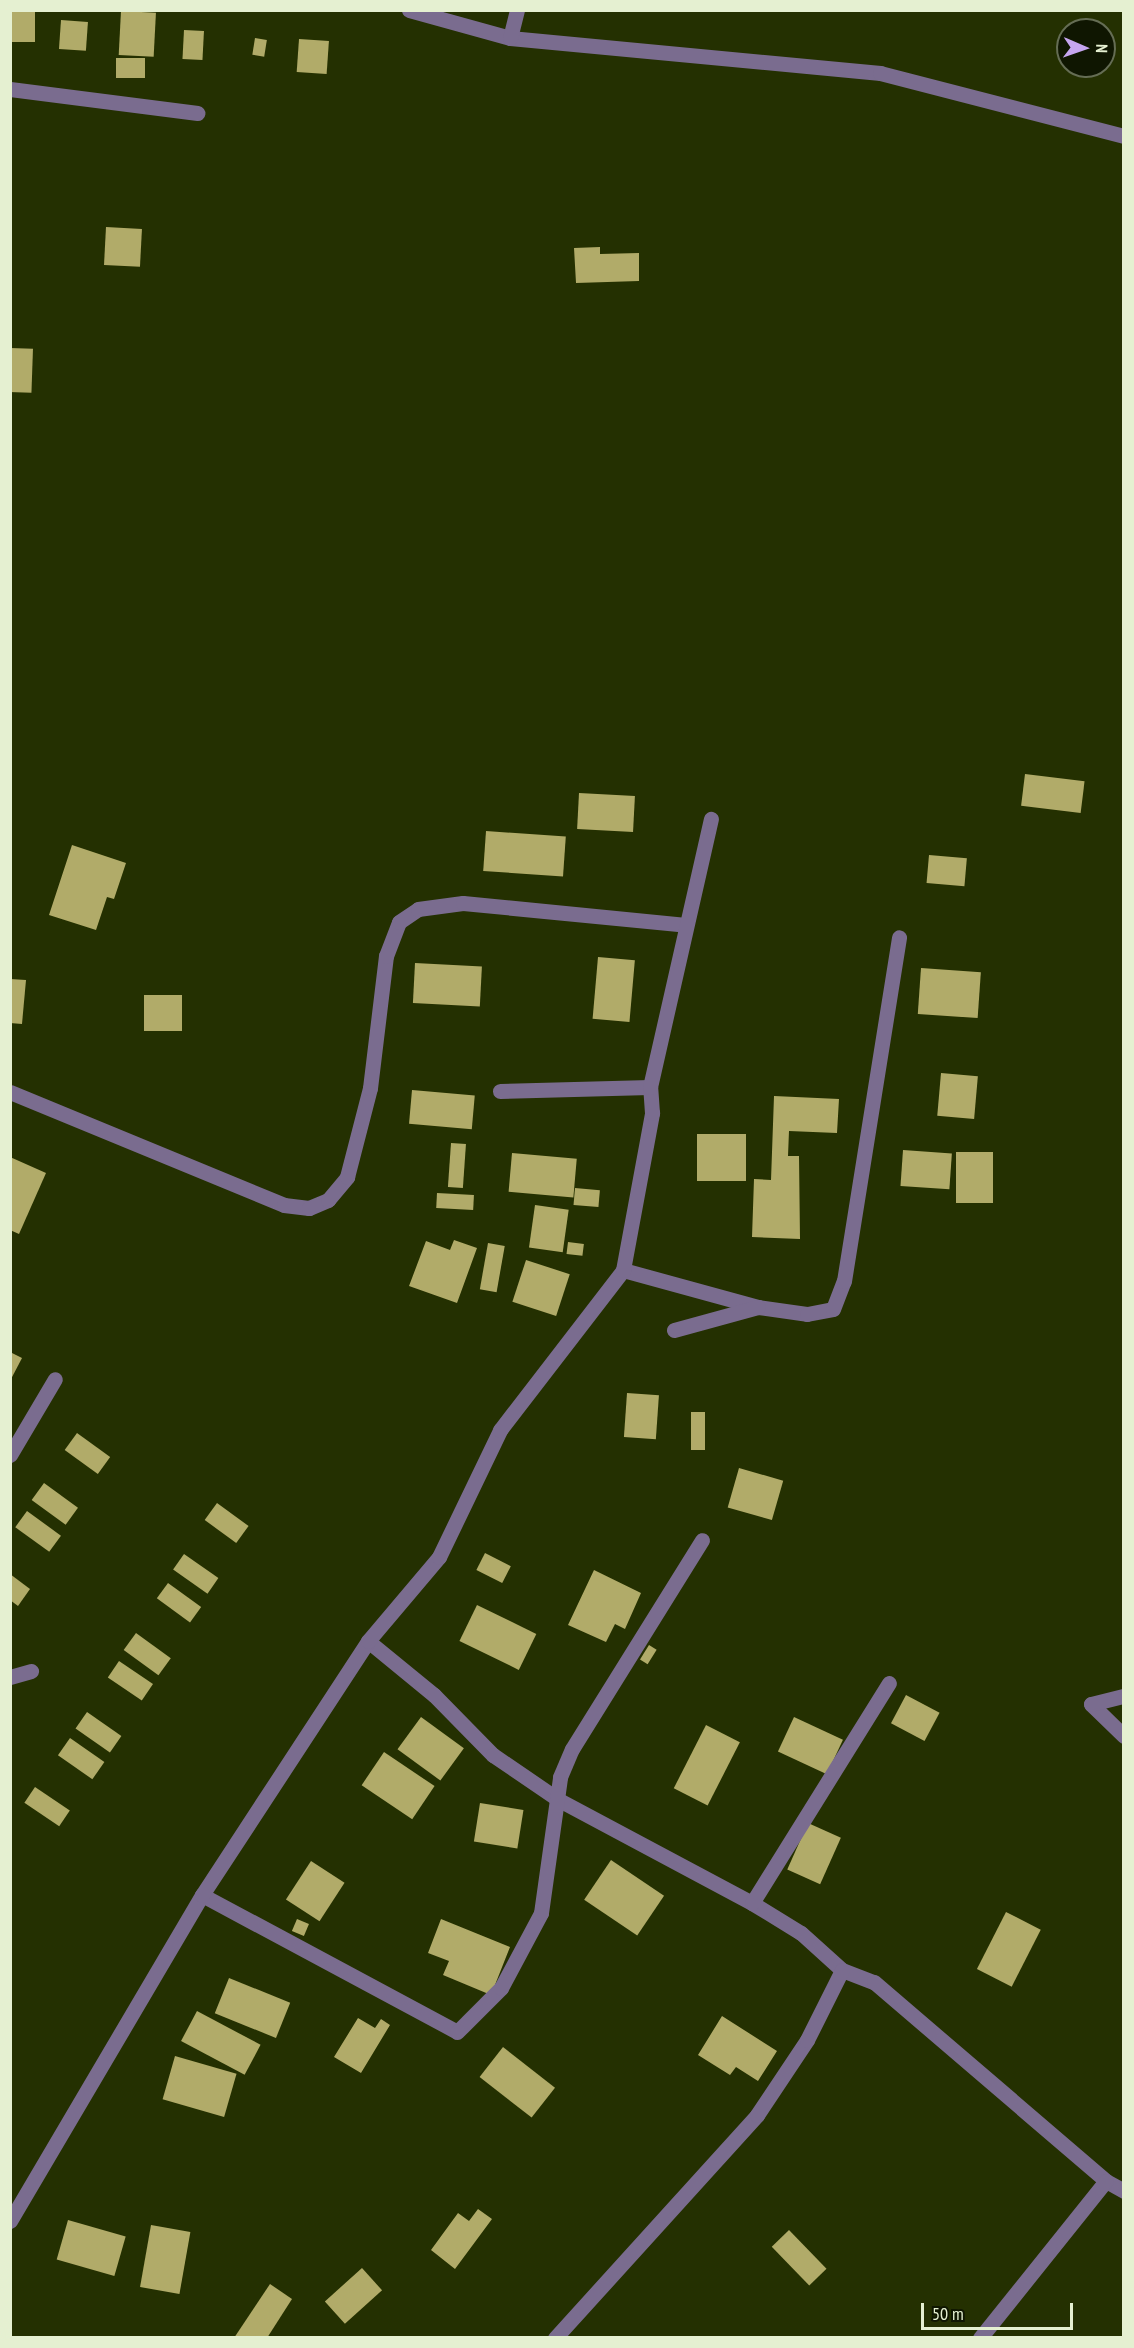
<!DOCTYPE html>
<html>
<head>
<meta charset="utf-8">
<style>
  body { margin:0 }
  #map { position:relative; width:1134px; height:2348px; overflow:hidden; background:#243001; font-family:"PT Sans Narrow",sans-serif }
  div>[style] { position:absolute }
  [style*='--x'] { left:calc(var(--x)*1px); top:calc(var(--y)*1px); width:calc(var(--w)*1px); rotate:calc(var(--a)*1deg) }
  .building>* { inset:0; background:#b1ab69; transform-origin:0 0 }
  .minor>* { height:15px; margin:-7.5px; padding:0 7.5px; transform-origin:7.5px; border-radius:7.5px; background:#7a6c8f }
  span { translate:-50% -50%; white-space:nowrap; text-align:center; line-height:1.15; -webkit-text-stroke:6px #0f1601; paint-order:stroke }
  .frame { position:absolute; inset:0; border:12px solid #e5f0d1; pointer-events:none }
  .north { position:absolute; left:1056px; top:18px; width:60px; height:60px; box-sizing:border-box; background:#0f1601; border:2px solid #656d54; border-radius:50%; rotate:92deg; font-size:16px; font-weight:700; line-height:24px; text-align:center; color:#e5f0d1 }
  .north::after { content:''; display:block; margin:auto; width:21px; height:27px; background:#c6a6f0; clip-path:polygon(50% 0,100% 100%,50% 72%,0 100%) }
  .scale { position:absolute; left:921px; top:2303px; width:152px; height:27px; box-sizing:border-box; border:3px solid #e5f0d1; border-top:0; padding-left:8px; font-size:18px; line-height:21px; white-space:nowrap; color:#e5f0d1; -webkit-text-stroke:4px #0f1601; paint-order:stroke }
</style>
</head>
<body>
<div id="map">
  <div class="building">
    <i style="left:10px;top:10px;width:25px;height:32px"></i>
    <i style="left:121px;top:11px;width:35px;height:44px;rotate:3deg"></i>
    <i style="left:61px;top:20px;width:27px;height:29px;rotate:4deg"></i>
    <i style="left:184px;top:30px;width:20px;height:29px;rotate:3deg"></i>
    <i style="left:255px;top:38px;width:12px;height:17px;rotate:9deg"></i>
    <i style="left:299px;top:39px;width:30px;height:33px;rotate:4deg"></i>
    <i style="left:116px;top:58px;width:29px;height:20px"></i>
    <i style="left:106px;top:227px;width:36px;height:38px;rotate:3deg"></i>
    <i style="clip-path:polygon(600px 247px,600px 254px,639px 253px,639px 281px,576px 283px,574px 248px)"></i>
    <i style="left:10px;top:348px;width:23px;height:44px;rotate:2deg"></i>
    <i style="left:1025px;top:774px;width:60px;height:32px;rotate:7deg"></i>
    <i style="left:579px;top:793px;width:56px;height:36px;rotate:3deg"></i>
    <i style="left:486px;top:831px;width:80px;height:40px;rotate:4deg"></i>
    <i style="clip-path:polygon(72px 845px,126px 863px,114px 899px,107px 897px,96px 930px,49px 915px)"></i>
    <i style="left:929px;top:855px;width:38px;height:28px;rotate:5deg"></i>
    <i style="left:598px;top:957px;width:37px;height:62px;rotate:5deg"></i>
    <i style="left:415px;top:963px;width:67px;height:40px;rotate:3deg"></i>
    <i style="left:921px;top:968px;width:60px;height:46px;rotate:4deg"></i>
    <i style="clip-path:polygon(10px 979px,26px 980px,22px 1024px,10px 1023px)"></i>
    <i style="left:144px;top:995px;width:38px;height:36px"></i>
    <i style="left:941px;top:1073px;width:37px;height:43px;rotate:5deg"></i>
    <i style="left:412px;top:1090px;width:63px;height:34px;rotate:5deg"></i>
    <i style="clip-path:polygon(774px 1096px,839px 1099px,837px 1133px,789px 1131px,788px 1156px,799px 1156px,800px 1239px,752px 1237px,754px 1179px,771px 1180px)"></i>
    <i style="left:697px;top:1134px;width:49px;height:47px"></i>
    <i style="left:451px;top:1143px;width:15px;height:44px;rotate:4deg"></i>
    <i style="left:903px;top:1150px;width:49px;height:36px;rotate:4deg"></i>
    <i style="left:956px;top:1152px;width:37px;height:51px"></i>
    <i style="left:512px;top:1153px;width:65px;height:39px;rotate:5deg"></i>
    <i style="clip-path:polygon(10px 1157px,46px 1173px,19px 1234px,10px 1230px)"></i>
    <i style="left:575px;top:1188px;width:25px;height:17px;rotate:5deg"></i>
    <i style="left:437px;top:1193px;width:37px;height:15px;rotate:3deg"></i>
    <i style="left:535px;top:1205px;width:34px;height:43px;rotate:8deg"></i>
    <i style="clip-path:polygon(454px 1240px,477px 1248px,457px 1303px,409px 1286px,426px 1241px,450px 1250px)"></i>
    <i style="left:568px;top:1242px;width:16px;height:12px;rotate:7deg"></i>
    <i style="left:488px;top:1243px;width:17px;height:47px;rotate:10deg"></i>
    <i style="left:526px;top:1260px;width:46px;height:44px;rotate:18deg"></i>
    <i style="clip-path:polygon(10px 1352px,22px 1358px,10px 1381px)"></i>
    <i style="left:627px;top:1393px;width:32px;height:44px;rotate:4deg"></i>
    <i style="left:691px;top:1412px;width:14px;height:38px"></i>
    <i style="left:77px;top:1433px;width:41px;height:21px;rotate:36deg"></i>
    <i style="left:739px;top:1468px;width:46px;height:41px;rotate:16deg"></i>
    <i style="left:44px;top:1483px;width:42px;height:21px;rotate:36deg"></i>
    <i style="left:217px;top:1503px;width:39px;height:21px;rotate:36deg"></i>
    <i style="left:27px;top:1511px;width:42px;height:20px;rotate:36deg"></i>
    <i style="left:485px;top:1553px;width:29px;height:19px;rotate:27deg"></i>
    <i style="left:184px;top:1554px;width:42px;height:19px;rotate:35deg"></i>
    <i style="clip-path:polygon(594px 1570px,641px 1593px,625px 1629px,615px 1624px,606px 1642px,568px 1625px)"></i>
    <i style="clip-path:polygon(10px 1574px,30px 1589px,18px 1606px,10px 1600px)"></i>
    <i style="left:168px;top:1583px;width:41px;height:19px;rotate:36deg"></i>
    <i style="left:477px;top:1605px;width:66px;height:40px;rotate:26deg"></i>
    <i style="left:136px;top:1633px;width:43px;height:21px;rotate:36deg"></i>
    <i style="left:649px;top:1645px;width:9px;height:17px;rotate:32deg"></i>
    <i style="left:119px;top:1661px;width:41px;height:20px;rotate:34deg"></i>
    <i style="left:906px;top:1695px;width:38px;height:32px;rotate:28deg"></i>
    <i style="left:87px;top:1712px;width:42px;height:20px;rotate:35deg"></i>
    <i style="left:421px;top:1717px;width:53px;height:40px;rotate:36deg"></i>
    <i style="left:794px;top:1717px;width:54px;height:38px;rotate:25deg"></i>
    <i style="left:706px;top:1725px;width:38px;height:71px;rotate:27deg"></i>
    <i style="left:70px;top:1738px;width:42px;height:21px;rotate:35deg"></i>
    <i style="left:384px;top:1752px;width:61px;height:40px;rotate:34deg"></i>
    <i style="left:35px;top:1787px;width:42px;height:19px;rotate:34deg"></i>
    <i style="left:480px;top:1803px;width:44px;height:39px;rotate:9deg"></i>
    <i style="left:808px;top:1823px;width:36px;height:51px;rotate:24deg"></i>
    <i style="left:611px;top:1860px;width:64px;height:48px;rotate:34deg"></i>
    <i style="left:311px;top:1861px;width:40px;height:46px;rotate:33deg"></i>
    <i style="left:1006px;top:1912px;width:39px;height:64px;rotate:27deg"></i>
    <i style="left:297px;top:1919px;width:13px;height:13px;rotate:23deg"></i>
    <i style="clip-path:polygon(441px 1919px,510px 1947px,491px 1995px,443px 1975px,449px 1961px,428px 1953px)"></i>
    <i style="left:229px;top:1978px;width:66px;height:38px;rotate:22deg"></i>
    <i style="left:197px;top:2011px;width:72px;height:34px;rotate:28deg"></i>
    <i style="clip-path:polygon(722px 2016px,777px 2051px,758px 2081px,736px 2067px,730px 2075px,698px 2055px)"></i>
    <i style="clip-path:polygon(358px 2018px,375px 2028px,381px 2019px,390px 2025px,361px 2073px,334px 2057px)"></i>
    <i style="left:503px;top:2047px;width:66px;height:38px;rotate:38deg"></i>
    <i style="left:175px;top:2056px;width:64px;height:45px;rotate:16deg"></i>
    <i style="clip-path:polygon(478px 2209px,492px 2219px,455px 2269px,431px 2250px,458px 2213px,469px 2221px)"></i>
    <i style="left:68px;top:2220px;width:60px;height:41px;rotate:16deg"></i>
    <i style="left:151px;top:2225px;width:40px;height:63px;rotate:10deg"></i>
    <i style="left:789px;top:2230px;width:54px;height:24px;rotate:46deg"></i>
    <i style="left:362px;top:2268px;width:30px;height:50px;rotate:48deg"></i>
    <i style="clip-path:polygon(270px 2284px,292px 2299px,267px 2338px,234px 2338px)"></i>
  </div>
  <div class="minor">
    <i style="--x:409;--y:10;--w:105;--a:15.5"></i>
    <i style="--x:510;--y:38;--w:372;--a:5.4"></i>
    <i style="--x:880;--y:73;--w:252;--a:14.5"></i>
    <i style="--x:510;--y:38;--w:29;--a:-76"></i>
    <i style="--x:10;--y:89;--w:189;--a:7.3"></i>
    <i style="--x:500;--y:1091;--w:150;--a:-1.5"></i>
    <i style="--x:10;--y:1092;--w:296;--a:22.4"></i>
    <i style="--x:284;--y:1205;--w:25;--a:7"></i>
    <i style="--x:309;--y:1208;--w:21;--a:-23"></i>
    <i style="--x:328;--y:1200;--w:30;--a:-50"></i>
    <i style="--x:347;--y:1177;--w:92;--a:-75.5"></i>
    <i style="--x:370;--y:1088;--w:133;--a:-83.1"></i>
    <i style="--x:386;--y:956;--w:36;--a:-69"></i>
    <i style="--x:399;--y:922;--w:23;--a:-34"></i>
    <i style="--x:418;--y:909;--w:45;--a:-7.6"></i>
    <i style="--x:463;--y:903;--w:224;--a:5.6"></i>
    <i style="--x:623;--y:1270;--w:140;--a:15.3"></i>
    <i style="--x:758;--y:1307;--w:49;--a:8.1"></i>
    <i style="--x:807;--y:1314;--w:26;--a:-11"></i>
    <i style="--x:833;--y:1309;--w:30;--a:-69"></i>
    <i style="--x:844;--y:1281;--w:348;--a:-80.9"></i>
    <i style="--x:674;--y:1330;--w:87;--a:-15.3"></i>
    <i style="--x:10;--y:1455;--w:88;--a:-59.4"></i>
    <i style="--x:368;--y:1641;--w:85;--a:39.3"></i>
    <i style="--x:434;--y:1695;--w:84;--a:45.5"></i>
    <i style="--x:493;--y:1755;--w:80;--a:34.3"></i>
    <i style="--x:559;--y:1800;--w:219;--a:28.1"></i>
    <i style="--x:752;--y:1903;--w:57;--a:31.5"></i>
    <i style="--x:801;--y:1933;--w:55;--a:42.1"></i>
    <i style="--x:842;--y:1970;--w:34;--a:21"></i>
    <i style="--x:874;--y:1982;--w:306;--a:40.6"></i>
    <i style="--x:1106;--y:2181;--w:21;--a:29"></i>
    <i style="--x:10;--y:1677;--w:22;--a:-16"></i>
    <i style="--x:1091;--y:1704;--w:46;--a:44.1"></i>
    <i style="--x:1091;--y:1704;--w:34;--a:-14"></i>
    <i style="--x:202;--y:1895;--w:289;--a:28.2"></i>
    <i style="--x:457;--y:2032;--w:62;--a:-45"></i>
    <i style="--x:501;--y:1988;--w:85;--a:-61.9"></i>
    <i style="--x:541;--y:1913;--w:137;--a:-82"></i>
    <i style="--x:560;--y:1777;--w:30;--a:-67"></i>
    <i style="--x:572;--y:1749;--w:246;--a:-58.1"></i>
    <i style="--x:752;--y:1903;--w:259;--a:-58.1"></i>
    <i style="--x:10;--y:2221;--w:378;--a:-59.5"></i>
    <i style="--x:202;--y:1895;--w:303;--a:-56.8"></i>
    <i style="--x:368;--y:1641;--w:110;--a:-49.8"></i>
    <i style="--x:439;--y:1557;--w:141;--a:-64.3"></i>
    <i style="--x:500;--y:1430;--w:202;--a:-52.4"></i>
    <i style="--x:623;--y:1270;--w:160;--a:-79.5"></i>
    <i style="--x:652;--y:1113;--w:26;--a:-94"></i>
    <i style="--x:650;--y:1087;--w:275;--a:-77.2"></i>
    <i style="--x:555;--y:2338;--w:301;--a:-47.8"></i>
    <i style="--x:757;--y:2115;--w:90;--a:-56.3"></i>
    <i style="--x:807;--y:2040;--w:78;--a:-63.4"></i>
    <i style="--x:980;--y:2338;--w:201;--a:-51.3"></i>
  </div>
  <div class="frame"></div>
  <div class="north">N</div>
  <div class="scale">50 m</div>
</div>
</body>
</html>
